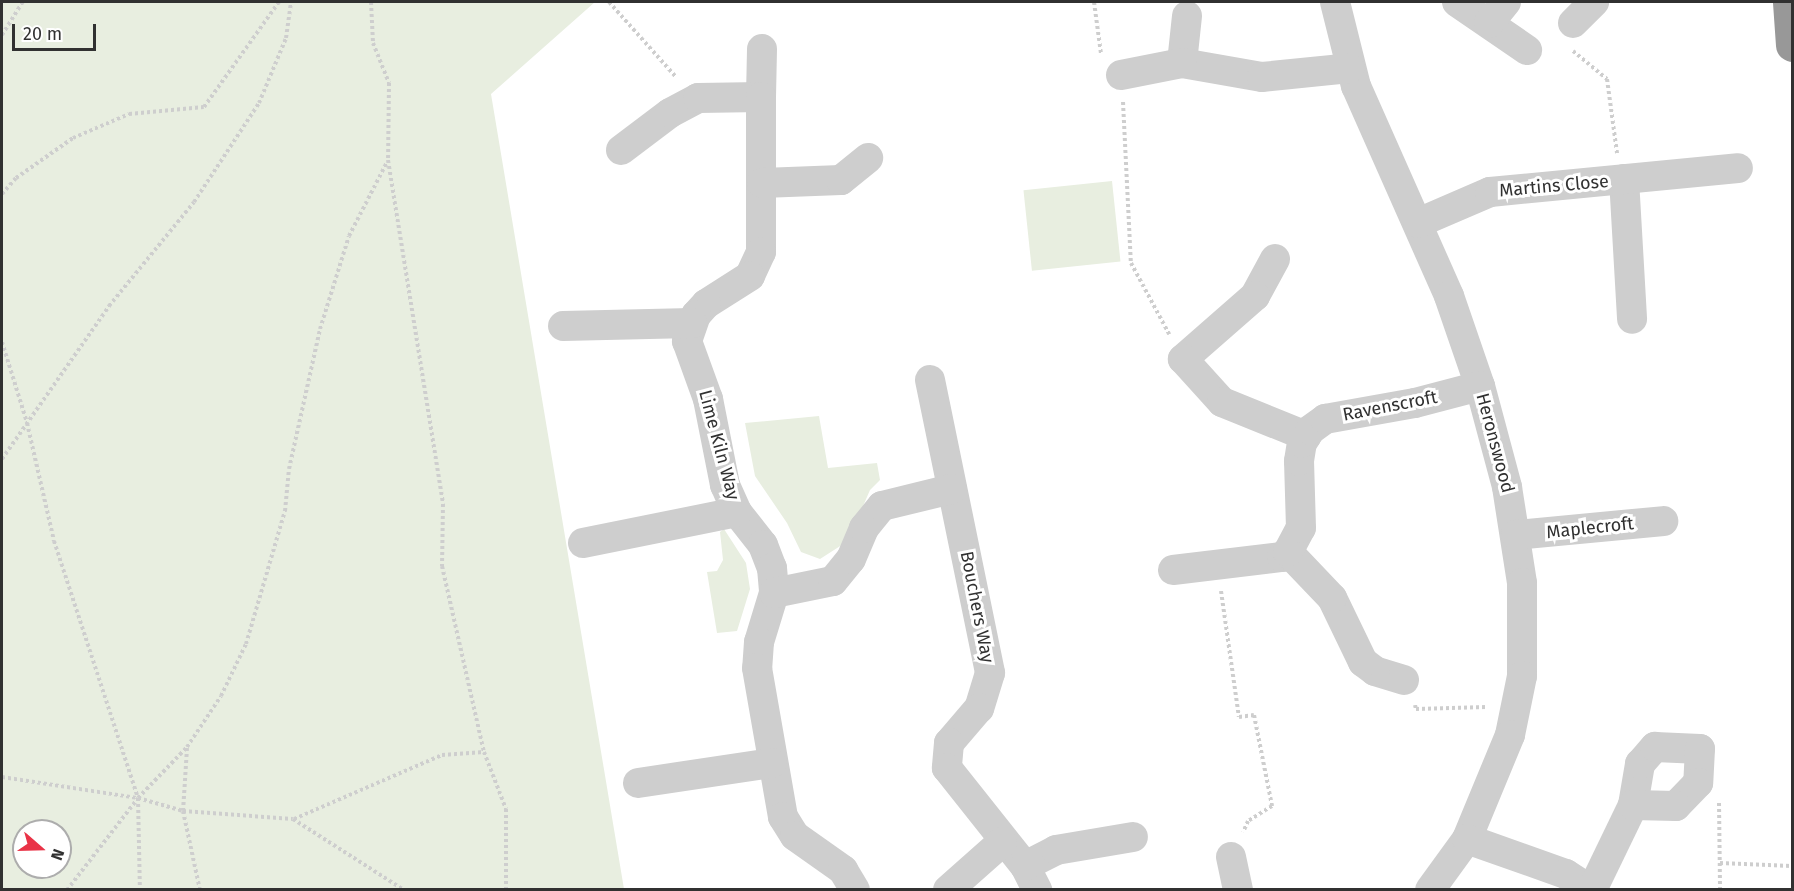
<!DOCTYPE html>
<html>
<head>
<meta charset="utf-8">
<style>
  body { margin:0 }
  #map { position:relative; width:1794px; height:891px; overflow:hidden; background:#fff; font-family:"Fira Sans",sans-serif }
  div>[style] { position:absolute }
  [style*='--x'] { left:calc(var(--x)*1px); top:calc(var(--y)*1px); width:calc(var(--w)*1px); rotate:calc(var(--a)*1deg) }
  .green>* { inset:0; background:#e8eee0; transform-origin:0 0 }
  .path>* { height:4px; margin-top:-2px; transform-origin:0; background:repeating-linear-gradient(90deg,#cecece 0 3px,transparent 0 6px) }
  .minor>* { height:30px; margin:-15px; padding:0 15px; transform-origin:15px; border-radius:15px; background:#cecece }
  .highway>* { height:33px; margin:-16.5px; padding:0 16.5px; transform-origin:16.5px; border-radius:16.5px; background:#989898 }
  span { translate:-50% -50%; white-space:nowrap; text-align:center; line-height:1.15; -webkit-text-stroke:6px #fff; paint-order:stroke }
  .street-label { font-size:18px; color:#313131 }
  .frame { position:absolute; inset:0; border:3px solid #313131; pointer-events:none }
  .north { position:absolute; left:12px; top:819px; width:60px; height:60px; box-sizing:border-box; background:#fff; border:2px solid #adadad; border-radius:50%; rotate:110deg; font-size:16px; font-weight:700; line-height:24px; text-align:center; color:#313131 }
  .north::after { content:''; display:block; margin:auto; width:21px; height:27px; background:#e93347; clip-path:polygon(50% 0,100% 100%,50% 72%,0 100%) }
  .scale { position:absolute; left:12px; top:24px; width:84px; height:27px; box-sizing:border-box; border:3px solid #313131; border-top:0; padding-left:8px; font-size:18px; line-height:21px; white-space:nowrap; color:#313131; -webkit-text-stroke:4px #fff; paint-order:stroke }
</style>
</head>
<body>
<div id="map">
  <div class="green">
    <i style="clip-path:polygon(evenodd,2px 2px,595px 2px,491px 94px,624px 889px,2px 889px,2px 2px,24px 831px,60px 831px,60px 867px,24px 867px,24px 831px)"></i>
    <i style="left:1112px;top:181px;width:81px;height:89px;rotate:84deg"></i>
    <i style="clip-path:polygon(819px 416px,828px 468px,877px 463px,880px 480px,870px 490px,848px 541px,820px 559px,801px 552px,787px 523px,755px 476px,745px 423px)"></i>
    <i style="clip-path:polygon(724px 529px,746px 563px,750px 589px,737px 631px,717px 633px,707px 572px,717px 571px,723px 560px,720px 532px)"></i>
  </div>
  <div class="path">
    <i style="--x:371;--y:2;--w:41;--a:87.2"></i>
    <i style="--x:373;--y:43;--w:43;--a:68.2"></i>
    <i style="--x:389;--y:83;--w:77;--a:90.7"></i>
    <i style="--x:388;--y:160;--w:348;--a:80.9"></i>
    <i style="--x:443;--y:504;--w:62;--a:90.9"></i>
    <i style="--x:442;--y:566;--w:191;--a:77.3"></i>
    <i style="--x:609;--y:2;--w:101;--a:48.2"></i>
    <i style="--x:1094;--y:2;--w:52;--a:82.3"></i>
    <i style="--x:2;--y:35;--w:39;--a:-58"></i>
    <i style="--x:1573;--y:51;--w:44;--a:39.5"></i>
    <i style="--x:1607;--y:79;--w:75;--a:82.3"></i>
    <i style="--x:1123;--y:102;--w:161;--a:87.2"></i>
    <i style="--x:1131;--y:263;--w:81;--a:61.8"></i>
    <i style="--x:2;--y:194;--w:21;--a:-49"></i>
    <i style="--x:16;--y:178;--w:70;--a:-35.1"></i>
    <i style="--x:73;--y:138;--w:61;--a:-23.2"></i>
    <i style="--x:129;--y:114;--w:75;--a:-5.3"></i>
    <i style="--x:204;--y:107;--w:129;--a:-54.5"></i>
    <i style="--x:2;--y:342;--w:85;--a:72.8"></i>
    <i style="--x:27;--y:423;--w:121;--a:77.1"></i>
    <i style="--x:54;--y:541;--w:270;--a:71.9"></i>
    <i style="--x:2;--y:459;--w:187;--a:-55"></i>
    <i style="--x:109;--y:306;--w:134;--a:-50.7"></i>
    <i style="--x:194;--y:202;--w:118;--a:-56.7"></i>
    <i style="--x:259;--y:103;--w:70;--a:-67.4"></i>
    <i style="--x:286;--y:38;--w:36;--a:-82"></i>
    <i style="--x:1221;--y:591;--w:127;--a:81.9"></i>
    <i style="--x:1239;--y:717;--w:15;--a:-8"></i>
    <i style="--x:1254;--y:715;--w:93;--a:78.8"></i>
    <i style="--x:1272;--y:806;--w:28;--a:148"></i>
    <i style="--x:1248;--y:821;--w:12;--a:114"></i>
    <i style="--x:1415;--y:705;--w:4;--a:76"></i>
    <i style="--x:1416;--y:709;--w:70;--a:-1.6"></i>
    <i style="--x:187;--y:748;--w:63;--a:93.6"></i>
    <i style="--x:183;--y:811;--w:81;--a:77.9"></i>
    <i style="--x:2;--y:777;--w:138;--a:8.8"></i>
    <i style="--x:138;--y:798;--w:47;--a:16.1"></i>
    <i style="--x:183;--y:811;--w:110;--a:4.2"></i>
    <i style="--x:293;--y:819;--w:132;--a:32.6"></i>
    <i style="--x:138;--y:798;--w:71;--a:-46.1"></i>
    <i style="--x:187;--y:747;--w:61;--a:-56.3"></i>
    <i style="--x:221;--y:696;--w:58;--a:-64.3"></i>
    <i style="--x:246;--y:644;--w:139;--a:-73.7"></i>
    <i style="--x:285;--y:511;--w:42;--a:-84.6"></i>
    <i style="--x:289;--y:469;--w:143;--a:-77.5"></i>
    <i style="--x:320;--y:329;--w:97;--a:-72.7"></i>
    <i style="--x:349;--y:236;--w:83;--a:-62.8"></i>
    <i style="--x:1719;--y:803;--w:87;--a:89.3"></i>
    <i style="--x:294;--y:819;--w:161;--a:-23.4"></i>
    <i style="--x:442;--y:755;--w:42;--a:-4.1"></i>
    <i style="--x:484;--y:752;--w:61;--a:68.9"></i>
    <i style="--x:506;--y:809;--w:81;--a:90"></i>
    <i style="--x:1720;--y:863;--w:72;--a:2.4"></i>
    <i style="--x:67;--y:890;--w:116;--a:-52.3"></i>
    <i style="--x:138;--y:798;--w:92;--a:88.8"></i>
  </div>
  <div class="minor">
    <i style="--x:1335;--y:2;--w:87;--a:76"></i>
    <i style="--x:1356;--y:86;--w:230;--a:66.1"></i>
    <i style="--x:1449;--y:296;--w:95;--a:71"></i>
    <i style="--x:1480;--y:386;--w:105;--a:75"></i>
    <i style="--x:1507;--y:487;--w:97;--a:81.1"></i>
    <i style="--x:1522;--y:583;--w:93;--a:90"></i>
    <i style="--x:1522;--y:676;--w:60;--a:101.5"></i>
    <i style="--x:1510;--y:735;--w:113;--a:112.5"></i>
    <i style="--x:1467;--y:839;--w:63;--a:126"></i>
    <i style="--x:1457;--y:2;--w:85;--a:34.4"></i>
    <i style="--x:1187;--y:16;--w:47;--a:96.1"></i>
    <i style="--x:1182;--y:63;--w:81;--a:9.9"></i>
    <i style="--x:1262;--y:77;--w:88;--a:-5.8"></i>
    <i style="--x:1489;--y:23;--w:27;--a:-51"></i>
    <i style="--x:1573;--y:23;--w:30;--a:-45"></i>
    <i style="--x:1121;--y:75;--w:62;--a:-11.1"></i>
    <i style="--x:761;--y:97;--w:48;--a:-88.8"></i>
    <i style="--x:621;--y:150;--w:61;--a:-37.1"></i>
    <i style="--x:670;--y:113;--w:32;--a:-28"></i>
    <i style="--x:698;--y:98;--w:63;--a:-0.9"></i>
    <i style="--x:761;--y:97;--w:155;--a:90"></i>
    <i style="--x:761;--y:252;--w:26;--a:115"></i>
    <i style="--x:750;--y:276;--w:52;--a:147.5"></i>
    <i style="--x:706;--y:304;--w:15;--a:132"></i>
    <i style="--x:696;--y:315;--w:28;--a:109"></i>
    <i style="--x:687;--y:341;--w:62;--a:70.1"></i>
    <i style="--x:708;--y:399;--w:88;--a:78.8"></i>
    <i style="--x:725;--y:485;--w:30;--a:66"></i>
    <i style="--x:737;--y:512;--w:42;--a:51.8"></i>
    <i style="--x:763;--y:545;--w:25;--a:69"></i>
    <i style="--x:772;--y:568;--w:25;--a:85"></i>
    <i style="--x:774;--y:593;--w:51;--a:107"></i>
    <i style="--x:759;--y:642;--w:26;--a:94"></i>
    <i style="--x:757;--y:668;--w:151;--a:80.1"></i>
    <i style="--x:783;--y:817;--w:22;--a:58"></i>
    <i style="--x:795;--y:836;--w:59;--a:35.3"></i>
    <i style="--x:843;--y:870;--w:23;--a:59"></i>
    <i style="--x:1624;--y:179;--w:140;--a:86.7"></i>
    <i style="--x:762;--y:183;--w:79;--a:-2.2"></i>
    <i style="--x:841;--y:180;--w:35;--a:-39"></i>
    <i style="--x:1418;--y:223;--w:78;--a:-23.3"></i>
    <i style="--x:1490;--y:192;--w:249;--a:-5.5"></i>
    <i style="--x:1275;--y:259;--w:42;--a:118.4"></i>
    <i style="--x:1255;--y:296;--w:96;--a:138.8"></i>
    <i style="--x:1183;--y:359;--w:58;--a:47.8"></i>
    <i style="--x:1222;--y:402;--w:91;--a:22"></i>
    <i style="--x:563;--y:326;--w:129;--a:-1.3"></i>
    <i style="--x:930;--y:380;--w:299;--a:78.4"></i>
    <i style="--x:990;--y:673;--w:37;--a:107"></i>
    <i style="--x:979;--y:708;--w:46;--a:130.6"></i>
    <i style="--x:949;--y:743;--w:25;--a:95"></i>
    <i style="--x:947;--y:768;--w:125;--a:51.5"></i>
    <i style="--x:1025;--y:866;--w:27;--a:63"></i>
    <i style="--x:1516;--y:535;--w:148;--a:-5.4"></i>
    <i style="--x:583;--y:543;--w:157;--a:-11.4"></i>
    <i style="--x:1173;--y:570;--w:110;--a:-6.8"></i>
    <i style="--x:1282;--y:557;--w:8;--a:-40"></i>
    <i style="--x:774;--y:593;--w:60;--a:-11.5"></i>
    <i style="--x:833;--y:581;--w:28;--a:-51"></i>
    <i style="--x:851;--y:559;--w:34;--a:-67"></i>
    <i style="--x:864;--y:528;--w:28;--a:-51"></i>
    <i style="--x:882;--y:506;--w:72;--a:-13.7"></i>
    <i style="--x:1404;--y:680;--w:30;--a:-163"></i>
    <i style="--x:1375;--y:671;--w:15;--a:-143"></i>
    <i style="--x:1363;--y:662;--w:71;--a:-115.8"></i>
    <i style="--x:1332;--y:598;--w:64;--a:-133.7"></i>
    <i style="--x:1288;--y:552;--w:27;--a:-62"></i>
    <i style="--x:1301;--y:528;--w:67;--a:-91.7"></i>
    <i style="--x:1299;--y:461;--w:18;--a:-81"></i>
    <i style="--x:1302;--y:443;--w:15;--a:-58"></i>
    <i style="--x:1310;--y:430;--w:19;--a:-36"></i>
    <i style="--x:1325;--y:419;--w:91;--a:-10.1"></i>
    <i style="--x:1415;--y:403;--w:67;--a:-14.7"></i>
    <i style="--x:638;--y:783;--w:135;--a:-8.5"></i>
    <i style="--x:1467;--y:839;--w:105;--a:19.5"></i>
    <i style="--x:1566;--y:874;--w:30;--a:33"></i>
    <i style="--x:1231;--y:857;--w:34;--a:78"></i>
    <i style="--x:1025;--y:866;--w:35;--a:-27"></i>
    <i style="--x:1056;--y:850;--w:78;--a:-9.6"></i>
    <i style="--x:948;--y:890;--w:72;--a:-41.6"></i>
    <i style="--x:1592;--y:890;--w:94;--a:-64.2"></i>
    <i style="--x:1633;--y:805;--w:42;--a:-80.3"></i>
    <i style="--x:1640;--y:764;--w:23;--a:-49"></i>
    <i style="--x:1655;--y:747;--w:45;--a:2.5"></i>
    <i style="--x:1700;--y:749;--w:34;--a:93"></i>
    <i style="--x:1698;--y:783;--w:32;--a:134"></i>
    <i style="--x:1676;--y:806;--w:43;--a:-178.7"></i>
  </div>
  <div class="highway">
    <i style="--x:1789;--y:2;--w:43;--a:86"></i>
  </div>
  <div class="street-label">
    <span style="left:1554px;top:186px;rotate:-5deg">Martins Close</span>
    <span style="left:1390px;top:406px;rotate:-11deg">Ravenscroft</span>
    <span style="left:1495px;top:443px;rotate:75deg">Heronswood</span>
    <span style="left:719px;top:445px;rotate:75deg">Lime Kiln Way</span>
    <span style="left:1590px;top:528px;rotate:-6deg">Maplecroft</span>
    <span style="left:977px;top:607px;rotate:79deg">Bouchers Way</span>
  </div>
  <div class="frame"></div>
  <div class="north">N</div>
  <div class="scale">20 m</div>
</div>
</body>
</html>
